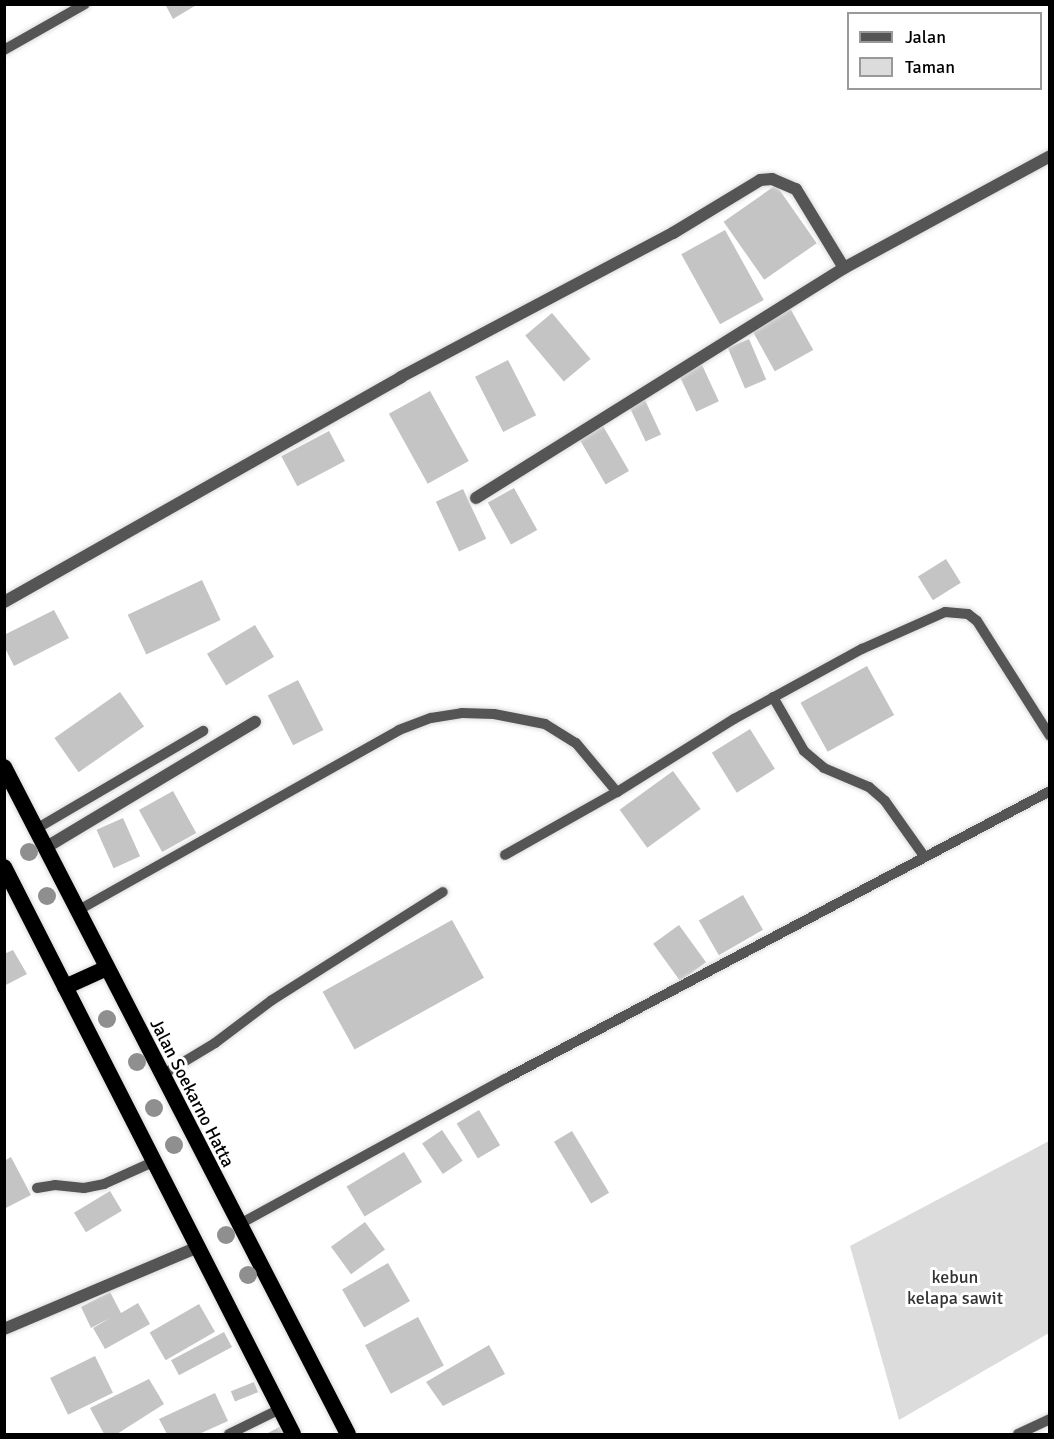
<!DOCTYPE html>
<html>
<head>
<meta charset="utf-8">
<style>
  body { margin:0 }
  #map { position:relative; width:1054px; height:1439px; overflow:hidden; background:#fff; font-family:Signika,sans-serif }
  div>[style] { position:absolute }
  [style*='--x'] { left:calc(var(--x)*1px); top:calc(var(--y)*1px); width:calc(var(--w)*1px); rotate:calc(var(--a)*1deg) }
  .green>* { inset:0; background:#dcdcdc }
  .building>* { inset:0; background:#c4c4c4; transform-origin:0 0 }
  .roads { filter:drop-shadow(0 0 2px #dbdbdb) drop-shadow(0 0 2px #dbdbdb) }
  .service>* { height:10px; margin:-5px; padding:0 5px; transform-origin:5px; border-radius:5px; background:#555 }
  .minor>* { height:12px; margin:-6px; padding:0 6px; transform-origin:6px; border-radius:6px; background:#555 }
  .trunk>* { height:16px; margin:-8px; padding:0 8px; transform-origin:8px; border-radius:8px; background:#000 }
  .trees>* { width:18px; height:18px; margin:-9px; border-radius:50%; background:#8f8f8f }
  span { translate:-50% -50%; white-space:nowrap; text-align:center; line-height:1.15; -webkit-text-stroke:6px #fff; paint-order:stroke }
  .street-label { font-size:18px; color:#000 }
  .park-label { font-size:18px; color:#333 }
  .frame { position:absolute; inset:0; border:6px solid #000; pointer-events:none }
  .legend { position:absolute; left:847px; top:12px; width:195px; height:78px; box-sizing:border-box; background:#fff; border:2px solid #999; margin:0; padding:8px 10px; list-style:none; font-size:18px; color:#000 }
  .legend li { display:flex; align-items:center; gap:12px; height:30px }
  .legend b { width:30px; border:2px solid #999 }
</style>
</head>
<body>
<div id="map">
  <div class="green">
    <i style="clip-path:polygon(1049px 1141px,1049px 1333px,899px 1420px,850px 1246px)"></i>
  </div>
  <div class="building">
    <i style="clip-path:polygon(165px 4px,198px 4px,173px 19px)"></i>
    <i style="left:776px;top:185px;width:71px;height:64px;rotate:55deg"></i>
    <i style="left:725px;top:230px;width:80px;height:50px;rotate:61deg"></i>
    <i style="left:790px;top:308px;width:48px;height:44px;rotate:61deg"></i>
    <i style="left:552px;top:313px;width:60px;height:35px;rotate:50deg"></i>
    <i style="left:749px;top:339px;width:44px;height:23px;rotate:67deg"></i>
    <i style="left:508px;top:360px;width:62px;height:37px;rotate:63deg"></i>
    <i style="left:702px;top:365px;width:40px;height:25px;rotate:65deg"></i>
    <i style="left:430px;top:391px;width:80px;height:47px;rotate:61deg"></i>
    <i style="left:645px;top:400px;width:38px;height:17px;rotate:65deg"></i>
    <i style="left:603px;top:426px;width:52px;height:27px;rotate:60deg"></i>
    <i style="left:329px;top:431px;width:34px;height:54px;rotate:62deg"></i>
    <i style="left:514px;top:488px;width:48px;height:30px;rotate:61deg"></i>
    <i style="left:463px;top:489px;width:55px;height:30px;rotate:65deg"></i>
    <i style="left:946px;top:559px;width:28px;height:33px;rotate:58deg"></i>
    <i style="left:202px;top:580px;width:44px;height:82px;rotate:65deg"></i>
    <i style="clip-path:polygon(54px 610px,69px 638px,14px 666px,4px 646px,4px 635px)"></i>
    <i style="left:255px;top:625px;width:37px;height:56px;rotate:59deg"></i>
    <i style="left:867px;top:666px;width:56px;height:76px;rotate:61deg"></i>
    <i style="left:298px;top:680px;width:56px;height:34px;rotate:63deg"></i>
    <i style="left:120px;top:692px;width:42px;height:80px;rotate:55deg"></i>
    <i style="left:750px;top:729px;width:47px;height:45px;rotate:58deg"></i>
    <i style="left:673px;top:771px;width:47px;height:66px;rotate:54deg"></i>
    <i style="left:173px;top:791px;width:48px;height:39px;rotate:61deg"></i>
    <i style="left:123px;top:818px;width:42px;height:29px;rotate:66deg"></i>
    <i style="left:743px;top:895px;width:40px;height:51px;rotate:60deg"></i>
    <i style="left:452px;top:920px;width:66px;height:148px;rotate:61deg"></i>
    <i style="left:679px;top:925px;width:46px;height:32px;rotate:54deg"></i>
    <i style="clip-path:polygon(13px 950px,27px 974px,4px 986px,4px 954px)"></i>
    <i style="left:479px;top:1110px;width:41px;height:26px;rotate:59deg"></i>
    <i style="left:442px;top:1130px;width:37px;height:24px;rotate:56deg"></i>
    <i style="left:572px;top:1131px;width:72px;height:21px;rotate:59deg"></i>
    <i style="left:404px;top:1152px;width:35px;height:67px;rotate:59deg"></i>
    <i style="clip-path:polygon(11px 1157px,31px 1195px,4px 1209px,4px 1161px)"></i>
    <i style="left:110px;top:1191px;width:23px;height:42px;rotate:59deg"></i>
    <i style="left:365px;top:1222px;width:34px;height:42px;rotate:54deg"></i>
    <i style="left:388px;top:1263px;width:44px;height:53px;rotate:60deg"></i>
    <i style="clip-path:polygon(110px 1292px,121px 1313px,138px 1303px,150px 1324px,105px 1349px,93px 1328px,112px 1317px,91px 1328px,81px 1307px)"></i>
    <i style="left:199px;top:1304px;width:32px;height:57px;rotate:60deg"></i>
    <i style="left:418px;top:1317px;width:55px;height:60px;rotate:62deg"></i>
    <i style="left:224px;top:1332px;width:17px;height:60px;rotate:62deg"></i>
    <i style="clip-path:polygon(489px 1345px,505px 1374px,443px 1406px,426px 1382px)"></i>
    <i style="left:95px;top:1356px;width:41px;height:50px;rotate:64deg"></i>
    <i style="clip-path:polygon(149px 1379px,164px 1404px,117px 1434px,104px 1434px,90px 1408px)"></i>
    <i style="left:254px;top:1382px;width:11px;height:25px;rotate:68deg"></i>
    <i style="clip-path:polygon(215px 1393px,228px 1421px,199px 1434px,167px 1434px,159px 1419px)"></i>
    <i style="clip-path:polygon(285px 1424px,290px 1434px,266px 1434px)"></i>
  </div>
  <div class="roads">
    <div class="service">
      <i style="--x:4;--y:50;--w:93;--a:-29.6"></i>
      <i style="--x:773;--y:697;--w:62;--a:60.1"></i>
      <i style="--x:804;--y:751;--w:26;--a:40"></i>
      <i style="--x:824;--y:768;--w:49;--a:22.9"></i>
      <i style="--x:869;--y:787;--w:21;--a:41"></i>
      <i style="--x:885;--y:801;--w:67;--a:54.7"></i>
      <i style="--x:36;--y:829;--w:194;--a:-30.4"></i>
      <i style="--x:505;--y:855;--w:129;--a:-29.4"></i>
      <i style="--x:617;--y:792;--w:138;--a:-32"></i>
      <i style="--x:734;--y:719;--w:146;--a:-28.7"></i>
      <i style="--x:862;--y:649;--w:91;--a:-24"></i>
      <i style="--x:945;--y:612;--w:23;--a:5"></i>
      <i style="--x:968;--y:614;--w:11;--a:38"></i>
      <i style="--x:977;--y:621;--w:136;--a:57.6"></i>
      <i style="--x:77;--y:911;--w:369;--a:-29.3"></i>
      <i style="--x:399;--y:730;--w:34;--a:-21"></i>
      <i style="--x:431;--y:718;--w:31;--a:-9"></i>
      <i style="--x:462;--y:713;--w:32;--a:2"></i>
      <i style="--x:494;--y:714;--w:52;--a:11.1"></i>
      <i style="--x:545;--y:724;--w:36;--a:32"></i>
      <i style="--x:576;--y:743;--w:64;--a:50.1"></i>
      <i style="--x:162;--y:1075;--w:62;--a:-31.1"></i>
      <i style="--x:215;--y:1043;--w:71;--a:-37"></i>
      <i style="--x:272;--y:1000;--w:202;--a:-32.3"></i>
      <i style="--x:37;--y:1188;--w:18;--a:-9"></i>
      <i style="--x:55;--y:1185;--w:29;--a:6"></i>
      <i style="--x:84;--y:1188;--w:20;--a:-11"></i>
      <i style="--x:104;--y:1184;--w:54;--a:-24.2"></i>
      <i style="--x:238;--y:1225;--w:304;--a:-28.7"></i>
      <i style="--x:505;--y:1079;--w:616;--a:-27.85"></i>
      <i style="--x:229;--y:1434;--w:57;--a:-26.1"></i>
      <i style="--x:1018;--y:1434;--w:35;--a:-25"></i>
    </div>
    <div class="minor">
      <i style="--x:476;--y:498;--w:434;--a:-32"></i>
      <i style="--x:844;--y:268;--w:234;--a:-28.5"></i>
      <i style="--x:4;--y:602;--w:456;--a:-29.5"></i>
      <i style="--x:401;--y:377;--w:308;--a:-27.9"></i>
      <i style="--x:673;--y:233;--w:102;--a:-31.3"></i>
      <i style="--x:760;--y:180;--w:12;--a:-5"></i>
      <i style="--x:772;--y:179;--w:26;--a:23"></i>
      <i style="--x:796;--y:189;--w:92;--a:58.7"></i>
      <i style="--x:45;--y:848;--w:245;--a:-31"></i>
      <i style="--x:4;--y:1329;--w:211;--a:-22.9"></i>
    </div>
    <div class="trunk">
      <i style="--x:4;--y:767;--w:750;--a:62.72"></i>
      <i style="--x:4;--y:867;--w:636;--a:62.99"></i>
      <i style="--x:65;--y:987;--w:46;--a:-24.3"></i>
    </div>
  </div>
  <div class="trees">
    <i style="left:29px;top:852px"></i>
    <i style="left:47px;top:896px"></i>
    <i style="left:107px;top:1019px"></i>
    <i style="left:137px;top:1062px"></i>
    <i style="left:154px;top:1108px"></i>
    <i style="left:174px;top:1145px"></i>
    <i style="left:226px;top:1235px"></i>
    <i style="left:248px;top:1275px"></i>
  </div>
  <div class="street-label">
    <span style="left:192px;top:1093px;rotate:63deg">Jalan Soekarno Hatta</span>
  </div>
  <div class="park-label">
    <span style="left:955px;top:1288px">kebun<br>kelapa sawit</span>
  </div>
  <div class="frame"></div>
  <ul class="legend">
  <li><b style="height:8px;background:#555"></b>Jalan</li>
  <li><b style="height:16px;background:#dcdcdc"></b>Taman</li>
  </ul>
</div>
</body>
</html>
